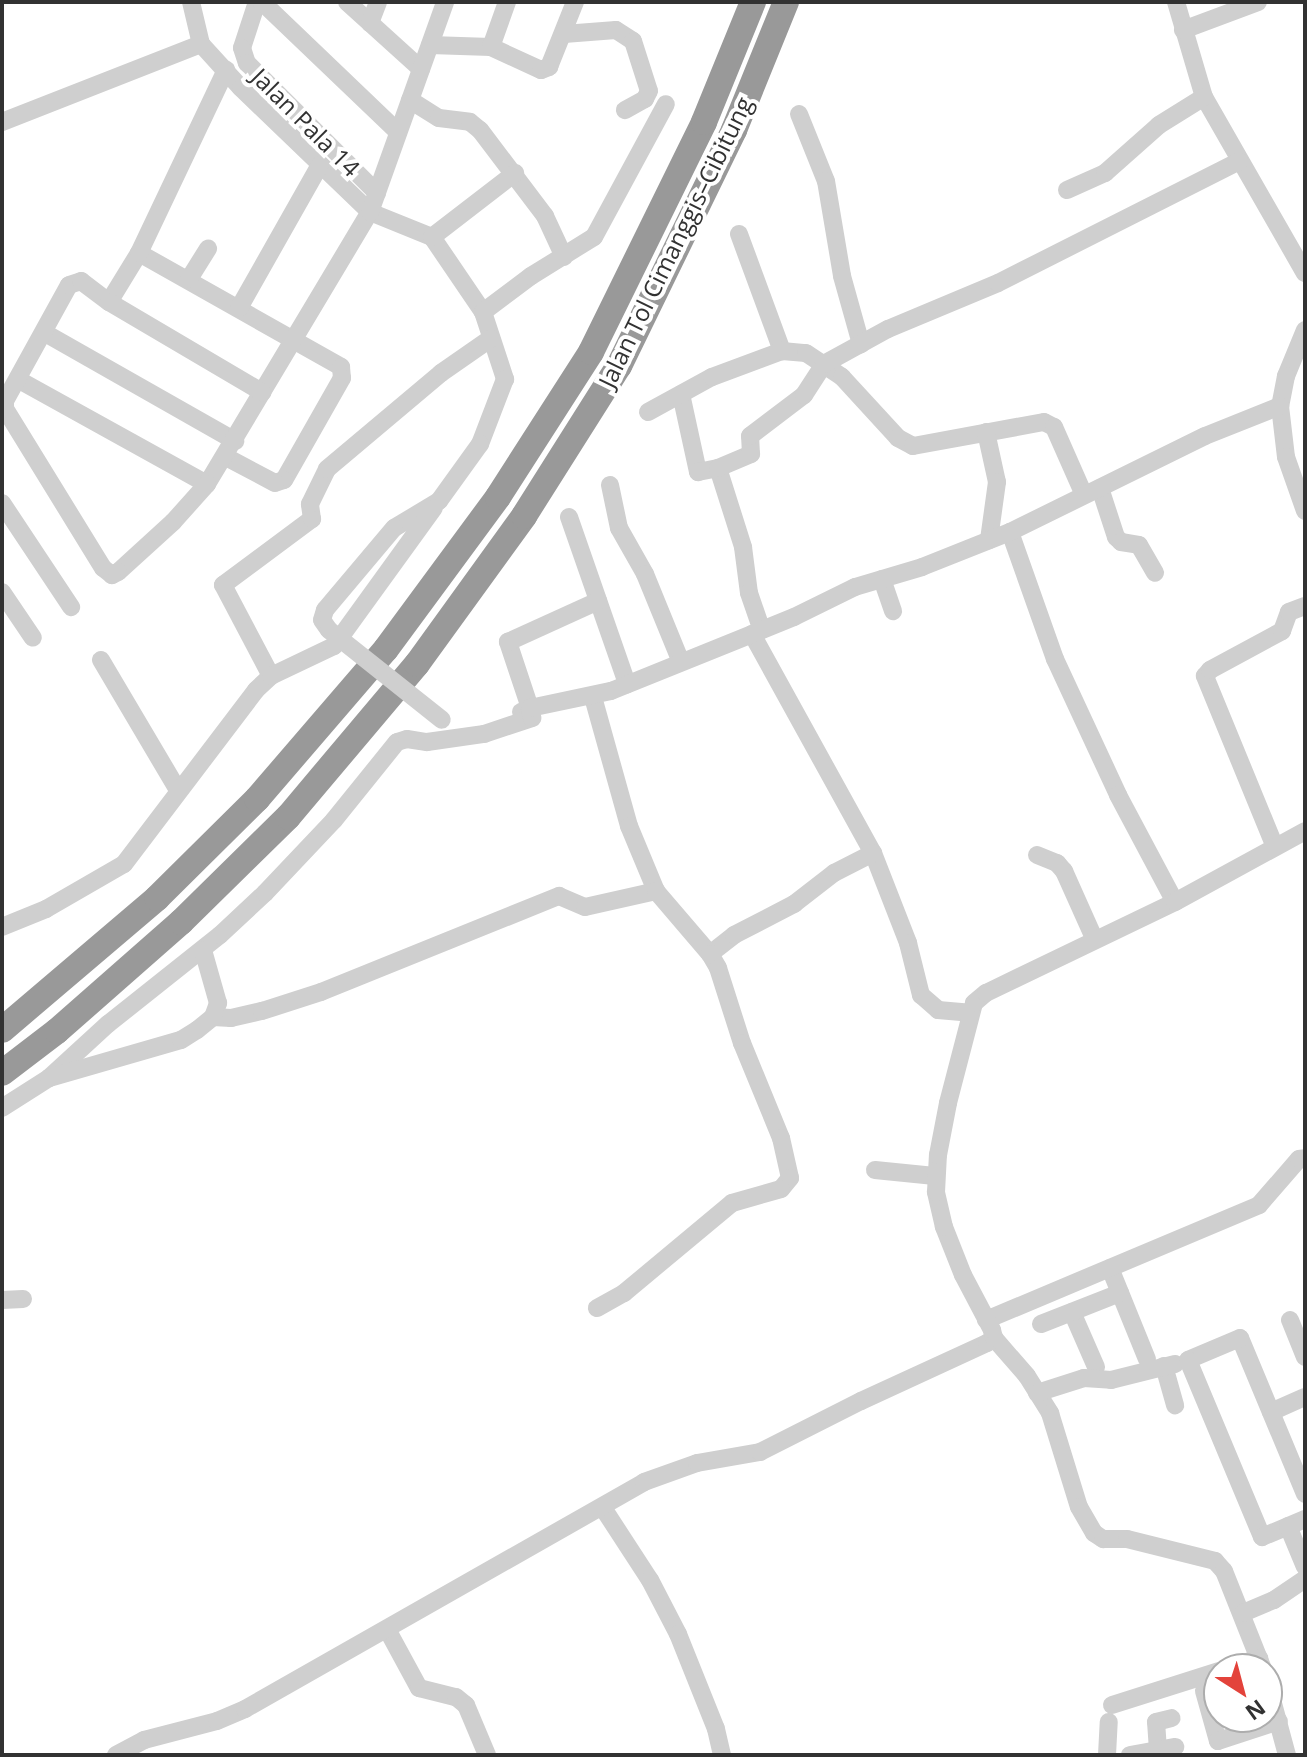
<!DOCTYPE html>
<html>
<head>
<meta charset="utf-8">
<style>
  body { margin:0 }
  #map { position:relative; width:1307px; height:1757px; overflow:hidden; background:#fff; font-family:"Open Sans",sans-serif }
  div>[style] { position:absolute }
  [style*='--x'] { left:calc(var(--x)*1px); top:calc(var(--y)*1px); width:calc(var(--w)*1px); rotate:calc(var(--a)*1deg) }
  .minor>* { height:18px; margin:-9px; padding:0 9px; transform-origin:9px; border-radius:9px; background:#cfcfcf }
  .highway>* { height:26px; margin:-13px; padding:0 13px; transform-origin:13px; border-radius:13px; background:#999 }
  .minor-bridge>* { height:18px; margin:-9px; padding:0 9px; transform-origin:9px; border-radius:9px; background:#cfcfcf }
  span { translate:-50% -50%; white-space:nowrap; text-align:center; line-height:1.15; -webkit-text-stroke:8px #fff; paint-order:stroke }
  .street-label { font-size:24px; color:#323232 }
  .frame { position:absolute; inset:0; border:4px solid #323232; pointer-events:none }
  .north { position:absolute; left:1203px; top:1653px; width:80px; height:80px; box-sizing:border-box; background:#fff; border:2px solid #adadad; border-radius:50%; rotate:144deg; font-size:22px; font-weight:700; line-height:32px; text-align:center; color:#323232 }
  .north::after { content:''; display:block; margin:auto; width:28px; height:36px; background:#e3433b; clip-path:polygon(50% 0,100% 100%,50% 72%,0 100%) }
</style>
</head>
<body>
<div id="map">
  <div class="minor">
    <i style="--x:191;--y:2;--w:43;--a:76.6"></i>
    <i style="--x:201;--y:44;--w:59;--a:47.7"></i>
    <i style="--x:241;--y:88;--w:179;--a:43.9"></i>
    <i style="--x:370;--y:212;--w:67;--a:22"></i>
    <i style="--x:432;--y:237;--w:91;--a:55.8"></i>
    <i style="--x:483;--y:312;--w:71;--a:71.8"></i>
    <i style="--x:505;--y:379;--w:70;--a:111"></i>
    <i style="--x:480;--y:444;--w:70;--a:125.7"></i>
    <i style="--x:439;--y:501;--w:52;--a:149"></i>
    <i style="--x:394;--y:528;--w:107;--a:130.1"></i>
    <i style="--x:325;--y:610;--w:10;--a:107"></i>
    <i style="--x:322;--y:620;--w:12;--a:55"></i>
    <i style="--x:257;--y:2;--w:48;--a:108.1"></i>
    <i style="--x:242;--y:48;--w:16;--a:72"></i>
    <i style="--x:247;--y:63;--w:184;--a:45"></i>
    <i style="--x:262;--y:2;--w:188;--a:43.7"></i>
    <i style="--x:347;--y:2;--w:100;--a:42.2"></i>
    <i style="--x:1176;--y:2;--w:99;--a:73.6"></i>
    <i style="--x:1204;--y:97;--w:203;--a:60.2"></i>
    <i style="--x:370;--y:23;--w:22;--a:-69"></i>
    <i style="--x:1183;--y:30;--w:80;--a:-20.5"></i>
    <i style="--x:564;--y:34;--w:52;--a:-4.4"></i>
    <i style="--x:616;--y:30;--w:20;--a:33"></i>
    <i style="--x:633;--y:41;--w:52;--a:72.3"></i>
    <i style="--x:649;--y:91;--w:9;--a:117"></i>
    <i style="--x:645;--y:99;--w:23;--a:151"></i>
    <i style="--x:430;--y:45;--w:61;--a:1.9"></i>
    <i style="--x:491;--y:47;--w:55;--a:24.7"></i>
    <i style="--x:541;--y:70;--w:9;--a:-21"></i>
    <i style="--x:549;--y:67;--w:70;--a:-68.2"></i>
    <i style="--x:491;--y:47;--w:48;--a:-70.4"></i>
    <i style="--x:410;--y:100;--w:34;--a:32"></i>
    <i style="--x:439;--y:118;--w:31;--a:7"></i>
    <i style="--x:470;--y:122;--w:13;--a:39"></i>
    <i style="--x:480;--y:130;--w:108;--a:52.9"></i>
    <i style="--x:545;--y:216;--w:45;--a:65.1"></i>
    <i style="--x:799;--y:114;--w:72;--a:68.1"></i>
    <i style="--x:826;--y:181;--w:96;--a:80.4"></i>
    <i style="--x:842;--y:276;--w:71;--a:74.4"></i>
    <i style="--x:2;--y:122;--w:214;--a:-21.4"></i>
    <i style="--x:1067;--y:190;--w:42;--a:-24.1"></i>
    <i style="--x:1105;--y:173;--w:72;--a:-41.6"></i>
    <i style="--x:1159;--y:125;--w:53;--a:-31.9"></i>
    <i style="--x:739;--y:234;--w:125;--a:69.8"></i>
    <i style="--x:432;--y:237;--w:105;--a:-37.6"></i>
    <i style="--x:139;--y:253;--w:232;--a:29.4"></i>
    <i style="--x:341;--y:367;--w:11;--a:85"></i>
    <i style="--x:342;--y:378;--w:117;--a:119.6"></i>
    <i style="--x:284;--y:480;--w:9;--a:162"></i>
    <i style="--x:275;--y:483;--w:55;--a:-152"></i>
    <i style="--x:189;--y:279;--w:36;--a:-58"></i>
    <i style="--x:109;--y:302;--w:57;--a:-58.5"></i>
    <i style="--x:139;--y:253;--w:203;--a:-64.6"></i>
    <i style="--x:239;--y:308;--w:164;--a:-60.5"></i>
    <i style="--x:483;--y:312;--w:60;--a:-36.9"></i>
    <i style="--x:531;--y:276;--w:74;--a:-31.8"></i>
    <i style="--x:594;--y:237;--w:151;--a:-61.6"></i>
    <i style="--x:1305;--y:330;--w:50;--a:112.4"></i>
    <i style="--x:1286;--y:376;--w:31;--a:101"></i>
    <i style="--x:1280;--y:406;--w:51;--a:83.3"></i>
    <i style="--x:1286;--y:457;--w:57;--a:70.6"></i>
    <i style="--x:45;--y:333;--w:219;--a:29.6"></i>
    <i style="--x:19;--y:380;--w:215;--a:29"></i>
    <i style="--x:207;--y:484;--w:317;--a:-59.1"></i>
    <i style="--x:370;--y:212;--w:223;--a:-70.3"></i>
    <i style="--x:681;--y:394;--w:80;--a:77.7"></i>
    <i style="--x:698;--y:472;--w:20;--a:-11"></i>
    <i style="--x:718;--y:468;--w:83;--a:72.4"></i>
    <i style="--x:743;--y:547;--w:46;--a:82.6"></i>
    <i style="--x:749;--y:593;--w:39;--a:71"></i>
    <i style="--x:648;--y:412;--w:73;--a:-28.7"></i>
    <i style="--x:712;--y:377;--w:75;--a:-20.4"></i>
    <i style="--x:782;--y:351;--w:24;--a:5"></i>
    <i style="--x:806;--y:353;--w:43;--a:33.7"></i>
    <i style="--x:842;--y:377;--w:83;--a:47.4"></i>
    <i style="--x:898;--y:438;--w:17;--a:28"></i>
    <i style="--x:913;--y:446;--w:133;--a:-10.4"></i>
    <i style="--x:1044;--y:422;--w:11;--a:27"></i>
    <i style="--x:1054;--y:427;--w:74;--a:66.2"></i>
    <i style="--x:986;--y:432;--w:51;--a:77.6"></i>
    <i style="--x:997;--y:482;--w:59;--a:97.9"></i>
    <i style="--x:718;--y:468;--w:36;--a:-23"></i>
    <i style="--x:751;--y:454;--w:18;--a:-93"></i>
    <i style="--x:750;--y:436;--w:68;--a:-37.2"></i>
    <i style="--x:804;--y:395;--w:37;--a:-57"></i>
    <i style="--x:824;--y:364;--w:73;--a:-28.7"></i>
    <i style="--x:888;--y:329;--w:119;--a:-22.7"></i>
    <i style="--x:998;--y:283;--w:270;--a:-26.8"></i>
    <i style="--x:207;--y:484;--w:51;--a:131.8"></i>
    <i style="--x:173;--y:522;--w:74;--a:137.7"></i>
    <i style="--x:118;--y:572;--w:7;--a:153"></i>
    <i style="--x:112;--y:575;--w:11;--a:-142"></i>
    <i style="--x:103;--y:568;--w:187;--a:-121.6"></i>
    <i style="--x:5;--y:409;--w:8;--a:-90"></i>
    <i style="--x:5;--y:401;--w:132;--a:-61.1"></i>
    <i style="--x:69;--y:285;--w:13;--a:-18"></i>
    <i style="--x:81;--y:281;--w:35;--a:37"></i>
    <i style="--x:109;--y:302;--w:178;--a:30.5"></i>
    <i style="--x:610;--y:485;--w:44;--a:78.2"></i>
    <i style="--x:619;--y:528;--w:53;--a:60.5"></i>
    <i style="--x:645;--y:574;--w:95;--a:67.8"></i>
    <i style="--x:1100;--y:488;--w:52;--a:71.9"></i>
    <i style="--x:1116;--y:537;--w:7;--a:45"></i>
    <i style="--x:1121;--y:542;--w:18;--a:9"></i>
    <i style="--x:1139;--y:545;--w:32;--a:60"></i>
    <i style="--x:2;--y:503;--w:125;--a:56.4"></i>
    <i style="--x:569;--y:517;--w:177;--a:70.8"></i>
    <i style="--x:1010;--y:532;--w:135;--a:70.5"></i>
    <i style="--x:1055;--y:659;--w:150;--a:65.1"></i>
    <i style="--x:1118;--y:795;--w:121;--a:62"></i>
    <i style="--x:882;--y:579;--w:34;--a:71"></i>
    <i style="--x:2;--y:592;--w:55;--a:56"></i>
    <i style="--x:752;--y:634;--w:250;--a:61.1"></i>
    <i style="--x:873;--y:853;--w:97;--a:68.7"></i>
    <i style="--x:908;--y:943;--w:54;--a:76"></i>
    <i style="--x:921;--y:995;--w:23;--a:41"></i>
    <i style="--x:938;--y:1010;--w:32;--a:5"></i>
    <i style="--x:101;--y:660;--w:151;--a:59.4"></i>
    <i style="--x:271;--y:676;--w:103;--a:-117.8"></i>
    <i style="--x:223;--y:585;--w:111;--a:-36.6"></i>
    <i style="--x:312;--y:519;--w:15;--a:-98"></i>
    <i style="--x:310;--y:504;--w:39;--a:-64"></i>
    <i style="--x:327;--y:469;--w:149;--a:-40.1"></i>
    <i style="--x:441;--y:373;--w:60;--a:-34.8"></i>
    <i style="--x:593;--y:697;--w:134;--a:74.4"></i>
    <i style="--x:629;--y:826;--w:70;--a:67.4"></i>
    <i style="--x:521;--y:712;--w:10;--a:-24"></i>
    <i style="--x:530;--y:708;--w:70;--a:-108.4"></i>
    <i style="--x:508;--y:642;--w:99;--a:-24.5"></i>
    <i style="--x:1275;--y:847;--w:185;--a:-112.3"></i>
    <i style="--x:1205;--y:676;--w:8;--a:-50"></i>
    <i style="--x:1210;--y:670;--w:82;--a:-28.4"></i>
    <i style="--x:1282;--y:631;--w:20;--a:-70"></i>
    <i style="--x:1289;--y:612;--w:17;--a:-21"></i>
    <i style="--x:1037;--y:855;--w:22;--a:22"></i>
    <i style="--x:1057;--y:863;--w:11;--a:49"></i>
    <i style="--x:1064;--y:871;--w:73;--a:65.9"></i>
    <i style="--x:2;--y:927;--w:48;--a:-22.2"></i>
    <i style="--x:46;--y:909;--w:90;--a:-30"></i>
    <i style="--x:124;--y:864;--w:218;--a:-52.8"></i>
    <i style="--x:256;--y:690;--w:21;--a:-43"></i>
    <i style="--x:271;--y:676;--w:70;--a:-25.5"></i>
    <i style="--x:334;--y:646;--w:170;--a:-54.1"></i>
    <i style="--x:710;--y:954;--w:31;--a:-38"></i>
    <i style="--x:734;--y:935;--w:68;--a:-27.3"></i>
    <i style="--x:794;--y:904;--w:51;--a:-37.8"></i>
    <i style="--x:834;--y:873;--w:44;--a:-27.1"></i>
    <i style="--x:213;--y:1017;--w:18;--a:3"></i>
    <i style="--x:231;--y:1018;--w:32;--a:-13"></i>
    <i style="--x:262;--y:1011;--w:62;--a:-17.9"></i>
    <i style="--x:321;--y:992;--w:257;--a:-22"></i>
    <i style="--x:559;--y:896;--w:28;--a:23"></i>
    <i style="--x:585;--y:907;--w:73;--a:-12.7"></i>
    <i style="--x:656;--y:891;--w:83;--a:49.4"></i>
    <i style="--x:710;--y:954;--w:16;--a:60"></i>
    <i style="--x:718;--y:968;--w:79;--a:72.3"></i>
    <i style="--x:742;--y:1043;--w:103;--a:67.7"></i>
    <i style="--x:781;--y:1138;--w:41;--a:77.3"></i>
    <i style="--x:790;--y:1178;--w:14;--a:129"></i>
    <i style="--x:781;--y:1189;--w:51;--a:164.1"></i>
    <i style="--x:732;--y:1203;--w:141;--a:140.2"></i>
    <i style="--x:624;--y:1293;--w:31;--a:151"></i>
    <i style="--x:49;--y:1078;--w:80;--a:-42.5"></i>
    <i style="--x:108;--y:1024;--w:143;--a:-38.5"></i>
    <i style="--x:220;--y:935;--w:62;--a:-43"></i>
    <i style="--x:265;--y:893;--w:100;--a:-46.6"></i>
    <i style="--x:334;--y:820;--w:100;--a:-51.1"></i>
    <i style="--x:397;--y:742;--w:10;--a:-17"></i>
    <i style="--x:407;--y:739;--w:20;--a:9"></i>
    <i style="--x:427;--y:742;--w:58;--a:-8"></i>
    <i style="--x:484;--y:734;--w:51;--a:-18.4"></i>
    <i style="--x:532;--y:718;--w:10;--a:-101"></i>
    <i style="--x:530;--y:708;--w:83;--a:-11.9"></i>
    <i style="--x:611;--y:691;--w:197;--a:-22"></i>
    <i style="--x:794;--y:617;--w:68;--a:-26.2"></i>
    <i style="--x:855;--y:587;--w:70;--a:-16.6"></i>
    <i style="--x:922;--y:567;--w:95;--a:-21.7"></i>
    <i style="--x:1010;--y:532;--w:217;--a:-26.2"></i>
    <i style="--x:1205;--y:436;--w:81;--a:-21.8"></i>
    <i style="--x:2;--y:1108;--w:56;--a:-32.6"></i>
    <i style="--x:49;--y:1078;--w:137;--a:-16.1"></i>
    <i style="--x:181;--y:1040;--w:19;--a:-32"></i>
    <i style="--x:197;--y:1030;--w:21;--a:-39"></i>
    <i style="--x:213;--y:1017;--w:15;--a:-70"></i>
    <i style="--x:218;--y:1003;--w:55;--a:-105.8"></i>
    <i style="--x:875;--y:1170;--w:60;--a:5.7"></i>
    <i style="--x:1110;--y:1268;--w:98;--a:67.9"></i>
    <i style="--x:2;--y:1300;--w:21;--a:-3"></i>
    <i style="--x:1072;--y:1312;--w:60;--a:66.4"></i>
    <i style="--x:986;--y:1320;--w:296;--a:-22.8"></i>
    <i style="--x:1259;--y:1205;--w:61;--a:-49"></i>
    <i style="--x:1299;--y:1159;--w:6;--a:-9"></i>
    <i style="--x:1290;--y:1320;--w:40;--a:68"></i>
    <i style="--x:1041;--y:1324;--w:85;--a:-21.4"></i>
    <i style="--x:994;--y:1338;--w:50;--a:49"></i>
    <i style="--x:1027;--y:1376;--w:44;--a:58.1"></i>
    <i style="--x:1050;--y:1413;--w:98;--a:72.9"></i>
    <i style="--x:1079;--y:1507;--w:30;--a:60"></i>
    <i style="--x:1094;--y:1533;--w:11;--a:34"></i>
    <i style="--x:1103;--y:1539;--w:24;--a:0"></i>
    <i style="--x:1127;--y:1539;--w:91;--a:14"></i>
    <i style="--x:1215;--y:1561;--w:13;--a:48"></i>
    <i style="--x:1224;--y:1571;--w:105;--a:68.3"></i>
    <i style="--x:1164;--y:1366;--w:41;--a:74.2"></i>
    <i style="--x:1037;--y:1393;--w:49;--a:-17.7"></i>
    <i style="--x:1084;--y:1378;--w:27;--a:4"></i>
    <i style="--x:1111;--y:1380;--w:66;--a:-14"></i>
    <i style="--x:1271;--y:1412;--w:37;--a:-24"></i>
    <i style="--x:1305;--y:1494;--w:169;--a:-112.6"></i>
    <i style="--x:1240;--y:1338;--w:56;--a:157.1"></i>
    <i style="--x:1188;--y:1360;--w:192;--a:67.3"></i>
    <i style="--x:1262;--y:1537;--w:47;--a:-22.7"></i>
    <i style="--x:603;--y:1508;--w:86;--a:56.9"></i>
    <i style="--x:650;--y:1580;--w:61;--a:62.6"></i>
    <i style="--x:678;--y:1634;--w:102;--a:68.2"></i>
    <i style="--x:716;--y:1729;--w:27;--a:77"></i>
    <i style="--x:1288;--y:1526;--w:44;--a:67.5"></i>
    <i style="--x:1243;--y:1613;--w:34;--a:-23"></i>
    <i style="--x:1274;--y:1600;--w:37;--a:-34"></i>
    <i style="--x:388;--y:1631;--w:65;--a:61.5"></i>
    <i style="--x:419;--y:1688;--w:38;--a:14"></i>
    <i style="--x:456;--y:1697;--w:13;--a:39"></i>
    <i style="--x:466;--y:1705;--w:54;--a:67.2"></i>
    <i style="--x:1224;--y:1669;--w:37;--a:-17"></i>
    <i style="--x:1267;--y:1681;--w:77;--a:74.9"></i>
    <i style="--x:1204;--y:1691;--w:52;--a:74.4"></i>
    <i style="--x:1218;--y:1741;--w:64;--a:-18.2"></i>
    <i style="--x:1112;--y:1705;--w:112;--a:-17.6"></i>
    <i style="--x:1158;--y:1750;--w:28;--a:-94"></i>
    <i style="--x:1156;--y:1722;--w:16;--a:-14"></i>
    <i style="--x:116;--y:1755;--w:32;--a:-28"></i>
    <i style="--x:144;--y:1740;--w:75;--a:-14.6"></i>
    <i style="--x:217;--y:1721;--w:30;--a:-23"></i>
    <i style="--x:245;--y:1709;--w:459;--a:-29.6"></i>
    <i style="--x:644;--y:1482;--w:56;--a:-19.7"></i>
    <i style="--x:697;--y:1463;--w:64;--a:-9.9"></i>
    <i style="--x:760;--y:1452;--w:113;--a:-26.8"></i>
    <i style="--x:861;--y:1401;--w:139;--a:-24.7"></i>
    <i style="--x:987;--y:1343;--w:9;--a:-36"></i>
    <i style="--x:994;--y:1338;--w:8;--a:-104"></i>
    <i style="--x:992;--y:1330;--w:62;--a:-117.8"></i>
    <i style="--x:963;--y:1275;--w:52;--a:-111.6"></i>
    <i style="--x:944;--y:1227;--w:36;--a:-103"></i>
    <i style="--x:936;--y:1192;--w:37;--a:-87"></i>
    <i style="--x:938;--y:1155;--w:53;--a:-79.1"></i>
    <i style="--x:948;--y:1103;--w:103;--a:-75.4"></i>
    <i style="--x:974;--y:1003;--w:16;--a:-40"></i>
    <i style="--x:986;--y:993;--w:210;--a:-25.7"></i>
    <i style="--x:1175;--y:902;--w:148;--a:-28.6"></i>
    <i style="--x:1107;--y:1755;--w:33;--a:-87"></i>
    <i style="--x:1130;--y:1755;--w:46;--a:-10.1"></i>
  </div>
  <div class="highway">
    <i style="--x:2;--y:1030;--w:204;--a:-40.4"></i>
    <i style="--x:157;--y:898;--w:141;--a:-44.7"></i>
    <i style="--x:257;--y:799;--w:198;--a:-49.3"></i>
    <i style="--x:386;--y:649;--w:189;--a:-53.6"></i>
    <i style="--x:498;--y:497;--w:172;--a:-57.3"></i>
    <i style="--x:591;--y:352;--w:256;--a:-63.8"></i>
    <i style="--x:704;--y:122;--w:130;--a:-67.8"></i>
    <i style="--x:2;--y:1073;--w:69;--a:-37.4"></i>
    <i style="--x:57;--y:1031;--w:165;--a:-41.3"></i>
    <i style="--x:181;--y:922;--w:150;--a:-44.5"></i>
    <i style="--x:288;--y:817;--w:200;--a:-49.9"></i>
    <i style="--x:417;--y:664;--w:183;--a:-54.1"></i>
    <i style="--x:524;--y:516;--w:178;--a:-57.7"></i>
    <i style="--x:619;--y:366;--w:263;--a:-64"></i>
    <i style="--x:734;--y:130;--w:138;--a:-67.9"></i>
  </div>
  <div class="minor-bridge">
    <i style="--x:329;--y:630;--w:144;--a:38.5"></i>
  </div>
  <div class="street-label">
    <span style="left:306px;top:122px;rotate:45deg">Jalan Pala 14</span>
    <span style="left:675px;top:242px;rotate:-64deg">Jalan Tol Cimanggis–Cibitung</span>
  </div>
  <div class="frame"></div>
  <div class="north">N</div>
</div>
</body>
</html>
